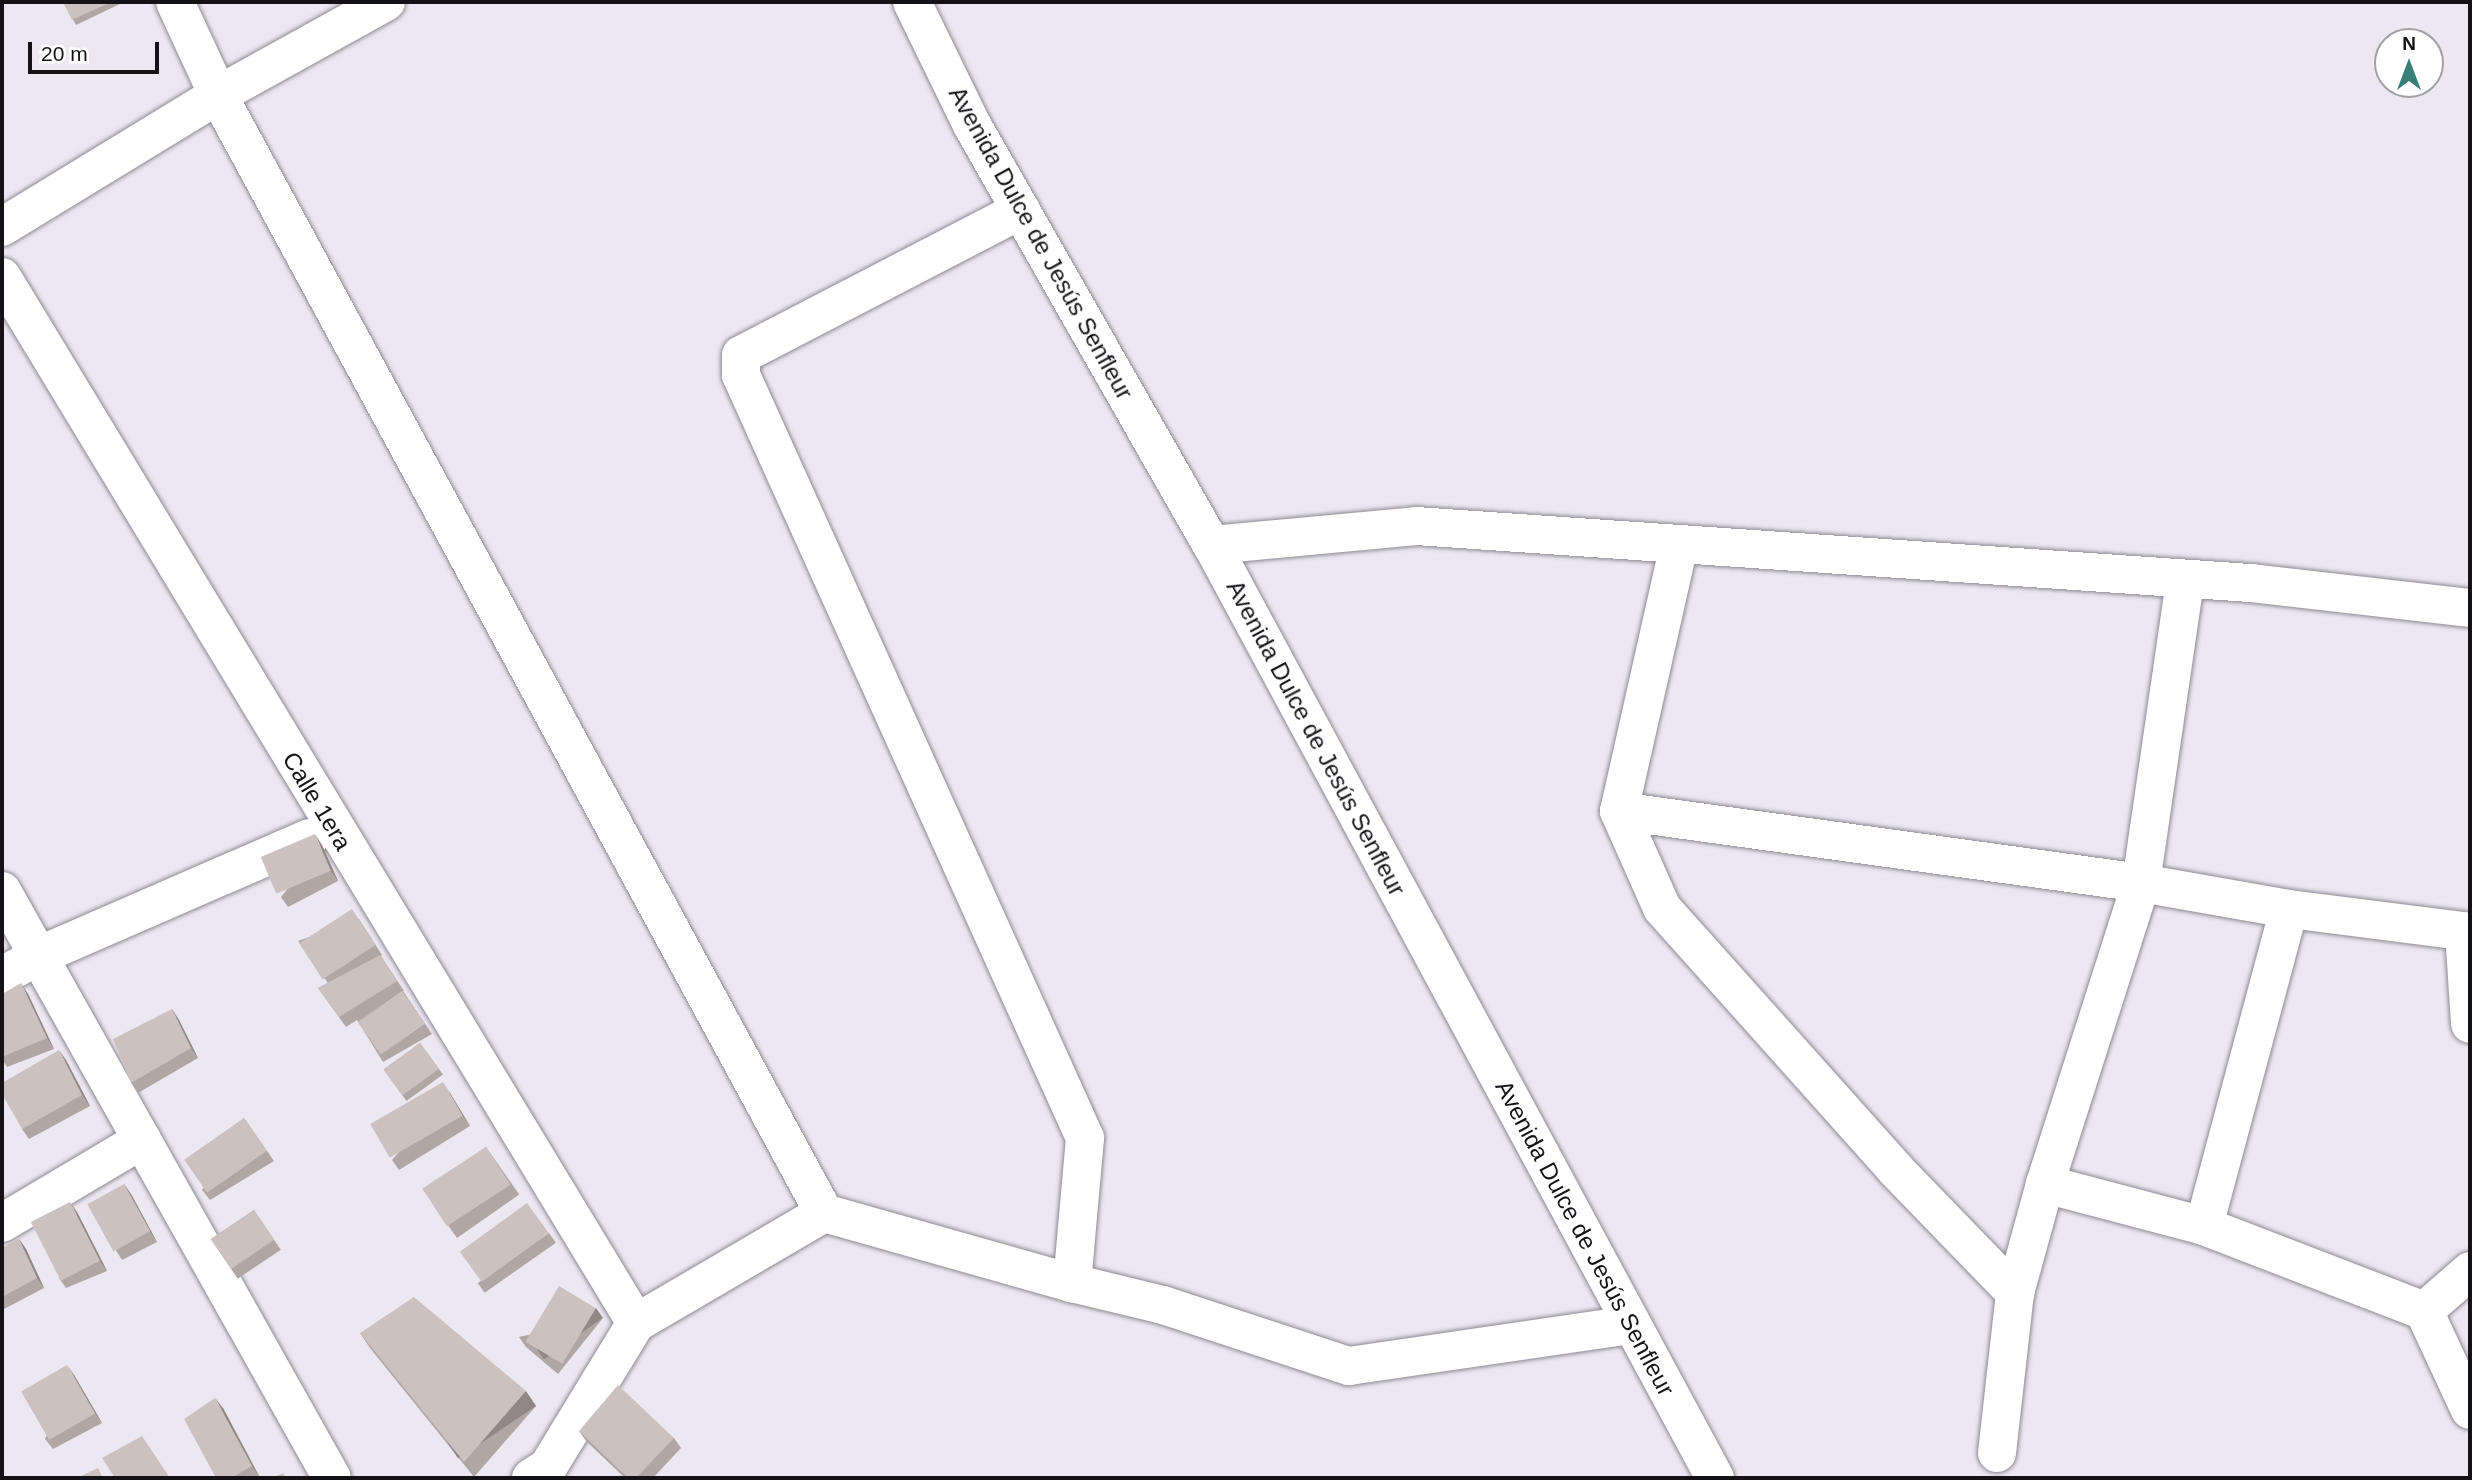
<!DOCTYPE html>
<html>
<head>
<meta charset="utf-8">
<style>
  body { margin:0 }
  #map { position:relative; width:2472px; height:1480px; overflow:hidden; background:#ece8f2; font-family:Helvetica,sans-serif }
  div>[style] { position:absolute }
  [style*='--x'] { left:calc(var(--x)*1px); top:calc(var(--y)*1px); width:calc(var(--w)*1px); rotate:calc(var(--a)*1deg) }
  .roads { filter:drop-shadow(0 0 2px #8d8a93) drop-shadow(0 0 2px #8d8a93) }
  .minor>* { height:38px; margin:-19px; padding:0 19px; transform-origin:19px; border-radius:19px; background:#fff }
  .wall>* { inset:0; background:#b0a6a4; transform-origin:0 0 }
  .shaded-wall>* { inset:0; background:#908786; transform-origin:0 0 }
  .building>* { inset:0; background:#cdc1bf; transform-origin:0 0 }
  span { translate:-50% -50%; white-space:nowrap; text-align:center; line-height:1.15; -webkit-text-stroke:5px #fff; paint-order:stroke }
  .street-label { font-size:24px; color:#141216 }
  .frame { position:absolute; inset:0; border:4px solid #141216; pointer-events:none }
  .north { position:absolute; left:2374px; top:28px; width:70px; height:70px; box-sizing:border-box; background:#fff; border:2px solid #a1a0a2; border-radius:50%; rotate:0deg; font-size:19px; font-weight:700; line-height:28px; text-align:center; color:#141216 }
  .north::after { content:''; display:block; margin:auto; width:24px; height:32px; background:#387f77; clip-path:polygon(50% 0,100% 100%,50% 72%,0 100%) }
  .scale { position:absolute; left:28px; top:42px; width:131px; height:32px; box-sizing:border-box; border:4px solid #141216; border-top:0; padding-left:9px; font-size:21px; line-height:24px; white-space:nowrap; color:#141216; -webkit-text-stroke:5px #fff; paint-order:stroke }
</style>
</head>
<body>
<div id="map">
  <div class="roads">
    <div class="minor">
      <i style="--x:175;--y:2;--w:102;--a:65.2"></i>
      <i style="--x:218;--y:95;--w:1272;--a:61.54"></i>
      <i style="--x:824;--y:1213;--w:258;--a:15.8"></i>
      <i style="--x:1072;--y:1283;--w:94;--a:13.6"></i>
      <i style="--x:1163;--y:1305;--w:196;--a:18.2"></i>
      <i style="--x:1349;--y:1366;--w:285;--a:-8.3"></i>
      <i style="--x:912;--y:2;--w:137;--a:64"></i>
      <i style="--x:972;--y:125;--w:484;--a:60.3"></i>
      <i style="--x:1212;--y:545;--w:1060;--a:61.67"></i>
      <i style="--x:1021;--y:210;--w:315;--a:152.6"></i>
      <i style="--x:741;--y:355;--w:20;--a:90"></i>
      <i style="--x:741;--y:375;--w:837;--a:65.73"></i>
      <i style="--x:1085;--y:1138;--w:146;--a:95.1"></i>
      <i style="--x:2;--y:227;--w:253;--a:-31.4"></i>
      <i style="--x:218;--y:95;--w:192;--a:-29"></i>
      <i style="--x:2;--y:277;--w:1223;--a:58.78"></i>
      <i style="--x:1212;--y:545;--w:205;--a:-5.3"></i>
      <i style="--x:1416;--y:526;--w:837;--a:3.91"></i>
      <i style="--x:2251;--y:583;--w:220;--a:6.5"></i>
      <i style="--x:1679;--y:545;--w:273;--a:102.7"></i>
      <i style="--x:1619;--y:811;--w:106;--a:66.1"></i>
      <i style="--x:1662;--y:908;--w:350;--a:48.2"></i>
      <i style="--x:1895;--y:1169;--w:173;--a:45.9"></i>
      <i style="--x:1619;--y:811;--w:527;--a:7.85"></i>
      <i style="--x:2141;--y:883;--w:150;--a:10"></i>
      <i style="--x:2289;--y:909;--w:182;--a:7.2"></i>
      <i style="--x:2;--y:891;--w:673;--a:60.66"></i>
      <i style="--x:2464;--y:931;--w:93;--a:86.3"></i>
      <i style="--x:2;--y:976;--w:41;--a:-29.1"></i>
      <i style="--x:38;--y:956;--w:296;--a:-23.5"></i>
      <i style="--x:2045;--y:1184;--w:164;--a:14.8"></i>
      <i style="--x:2204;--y:1226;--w:236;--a:21.1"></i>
      <i style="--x:2424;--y:1311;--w:109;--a:65.1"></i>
      <i style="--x:2;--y:1223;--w:163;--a:-30.7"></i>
      <i style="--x:2204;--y:1226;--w:328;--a:-75"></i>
      <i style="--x:2424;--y:1311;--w:61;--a:-41"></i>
      <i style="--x:1997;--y:1453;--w:161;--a:-83.6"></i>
      <i style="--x:2015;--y:1293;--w:113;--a:-74.6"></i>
      <i style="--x:2045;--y:1184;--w:316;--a:-72.3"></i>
      <i style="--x:2141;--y:883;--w:305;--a:-81.7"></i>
      <i style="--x:531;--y:1478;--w:20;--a:-33"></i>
      <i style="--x:548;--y:1467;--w:169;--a:-58.6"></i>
      <i style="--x:636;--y:1323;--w:218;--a:-30.3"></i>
    </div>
  </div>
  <div class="wall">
    <i style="clip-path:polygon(63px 2px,122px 2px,122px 3px,76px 25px)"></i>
    <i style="clip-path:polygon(322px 845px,338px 881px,288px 907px,281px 897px)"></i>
    <i style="clip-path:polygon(359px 919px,382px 955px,381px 956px,404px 991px,403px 991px,432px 1034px,383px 1062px,357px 1020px,346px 1027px,318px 988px,328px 983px,298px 941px)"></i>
    <i style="clip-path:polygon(2px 994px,28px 994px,54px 1049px,7px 1067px,2px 1059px)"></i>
    <i style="clip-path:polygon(172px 1009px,179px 1020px,198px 1058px,138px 1093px,131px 1083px)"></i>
    <i style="left:420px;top:1043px;width:39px;height:45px;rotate:54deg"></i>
    <i style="clip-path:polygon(66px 1060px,90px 1106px,29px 1139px,22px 1129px)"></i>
    <i style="clip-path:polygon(450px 1093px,470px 1126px,399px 1170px,392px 1160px)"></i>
    <i style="clip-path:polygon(244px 1118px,274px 1161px,210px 1200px,202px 1190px)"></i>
    <i style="left:486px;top:1147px;width:58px;height:76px;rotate:55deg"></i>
    <i style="clip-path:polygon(124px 1184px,131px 1194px,157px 1242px,122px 1260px,115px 1249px)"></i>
    <i style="left:254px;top:1210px;width:48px;height:52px;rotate:56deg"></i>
    <i style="clip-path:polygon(77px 1212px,107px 1271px,66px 1288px,59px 1278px)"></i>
    <i style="left:549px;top:1233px;width:12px;height:87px;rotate:55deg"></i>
    <i style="clip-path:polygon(19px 1239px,26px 1249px,44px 1288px,4px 1309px,2px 1306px,2px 1248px)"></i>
    <i style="clip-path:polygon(603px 1318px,558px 1374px,526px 1347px,519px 1337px)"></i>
    <i style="clip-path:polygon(360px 1333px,536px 1406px,474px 1477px,370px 1348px)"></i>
    <i style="clip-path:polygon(74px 1375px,102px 1423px,53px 1449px,45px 1439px)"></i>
    <i style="clip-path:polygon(223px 1408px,259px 1476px,256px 1478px,216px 1478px)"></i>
    <i style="clip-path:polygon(579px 1431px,674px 1438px,681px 1448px,653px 1478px,625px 1478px,586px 1441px)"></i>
  </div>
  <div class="shaded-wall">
    <i style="clip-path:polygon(315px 834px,322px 845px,338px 881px,331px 871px)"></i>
    <i style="clip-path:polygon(21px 983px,28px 994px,54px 1049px,47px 1038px)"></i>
    <i style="clip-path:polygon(172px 1009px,179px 1020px,198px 1058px,191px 1048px)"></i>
    <i style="clip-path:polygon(59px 1050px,66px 1060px,90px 1106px,82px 1095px)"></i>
    <i style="clip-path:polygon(443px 1082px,450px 1093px,470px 1126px,463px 1116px)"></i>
    <i style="clip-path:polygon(124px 1184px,131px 1194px,157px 1242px,150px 1231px)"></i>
    <i style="clip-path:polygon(70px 1202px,77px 1212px,107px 1271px,100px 1261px)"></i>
    <i style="clip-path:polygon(19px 1239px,26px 1249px,44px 1288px,37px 1278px)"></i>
    <i style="left:596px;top:1308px;width:12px;height:72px;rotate:55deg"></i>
    <i style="clip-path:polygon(67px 1365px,74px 1375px,102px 1423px,95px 1413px)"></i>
    <i style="left:526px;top:1391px;width:18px;height:94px;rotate:56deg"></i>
    <i style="clip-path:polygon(215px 1398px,223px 1408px,259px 1476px,252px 1466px)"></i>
  </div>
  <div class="building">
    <i style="clip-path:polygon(63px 2px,111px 2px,72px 20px)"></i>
    <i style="left:315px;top:834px;width:40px;height:59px;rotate:67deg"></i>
    <i style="left:352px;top:909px;width:43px;height:63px;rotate:57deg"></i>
    <i style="clip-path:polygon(380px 955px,397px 981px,339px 1017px,318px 988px)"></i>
    <i style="clip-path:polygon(21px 983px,47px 1038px,2px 1057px,2px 994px)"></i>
    <i style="left:402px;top:991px;width:40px;height:54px;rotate:55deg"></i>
    <i style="clip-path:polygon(172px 1009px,191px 1048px,131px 1083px,113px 1039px)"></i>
    <i style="left:420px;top:1043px;width:32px;height:45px;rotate:54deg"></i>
    <i style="clip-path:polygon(59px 1050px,82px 1095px,22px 1129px,2px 1094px,2px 1083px)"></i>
    <i style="left:443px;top:1082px;width:39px;height:84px;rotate:60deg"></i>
    <i style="left:244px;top:1118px;width:40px;height:73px;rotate:55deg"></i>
    <i style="left:486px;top:1147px;width:45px;height:76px;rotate:57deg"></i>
    <i style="left:124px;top:1184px;width:54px;height:42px;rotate:61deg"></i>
    <i style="left:70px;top:1202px;width:66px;height:44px;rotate:63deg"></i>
    <i style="left:527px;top:1203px;width:37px;height:83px;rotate:54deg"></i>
    <i style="left:254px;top:1210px;width:36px;height:52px;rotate:56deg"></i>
    <i style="clip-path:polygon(19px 1239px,37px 1278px,2px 1297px,2px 1248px)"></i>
    <i style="left:559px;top:1286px;width:43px;height:65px;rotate:31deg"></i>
    <i style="clip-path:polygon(414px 1297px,526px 1391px,464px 1462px,360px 1333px)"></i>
    <i style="left:67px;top:1365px;width:56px;height:53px;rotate:60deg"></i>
    <i style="clip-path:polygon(618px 1385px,674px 1438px,636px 1478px,628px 1478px,579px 1431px)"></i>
    <i style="clip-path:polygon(215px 1398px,252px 1466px,231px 1478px,216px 1478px,184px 1419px)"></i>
    <i style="clip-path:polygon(142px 1436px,170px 1478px,115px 1478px,102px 1458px)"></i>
    <i style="clip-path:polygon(98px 1468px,103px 1478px,77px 1478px)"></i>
    <i style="clip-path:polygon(283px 1473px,286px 1478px,272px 1478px)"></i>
  </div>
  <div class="street-label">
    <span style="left:1041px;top:243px;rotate:61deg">Avenida Dulce de Jesús Senfleur</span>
    <span style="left:1316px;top:738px;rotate:62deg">Avenida Dulce de Jesús Senfleur</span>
    <span style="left:317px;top:801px;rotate:59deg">Calle 1era</span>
    <span style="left:1585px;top:1238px;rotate:62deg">Avenida Dulce de Jesús Senfleur</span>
  </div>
  <div class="frame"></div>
  <div class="north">N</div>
  <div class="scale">20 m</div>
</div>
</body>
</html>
